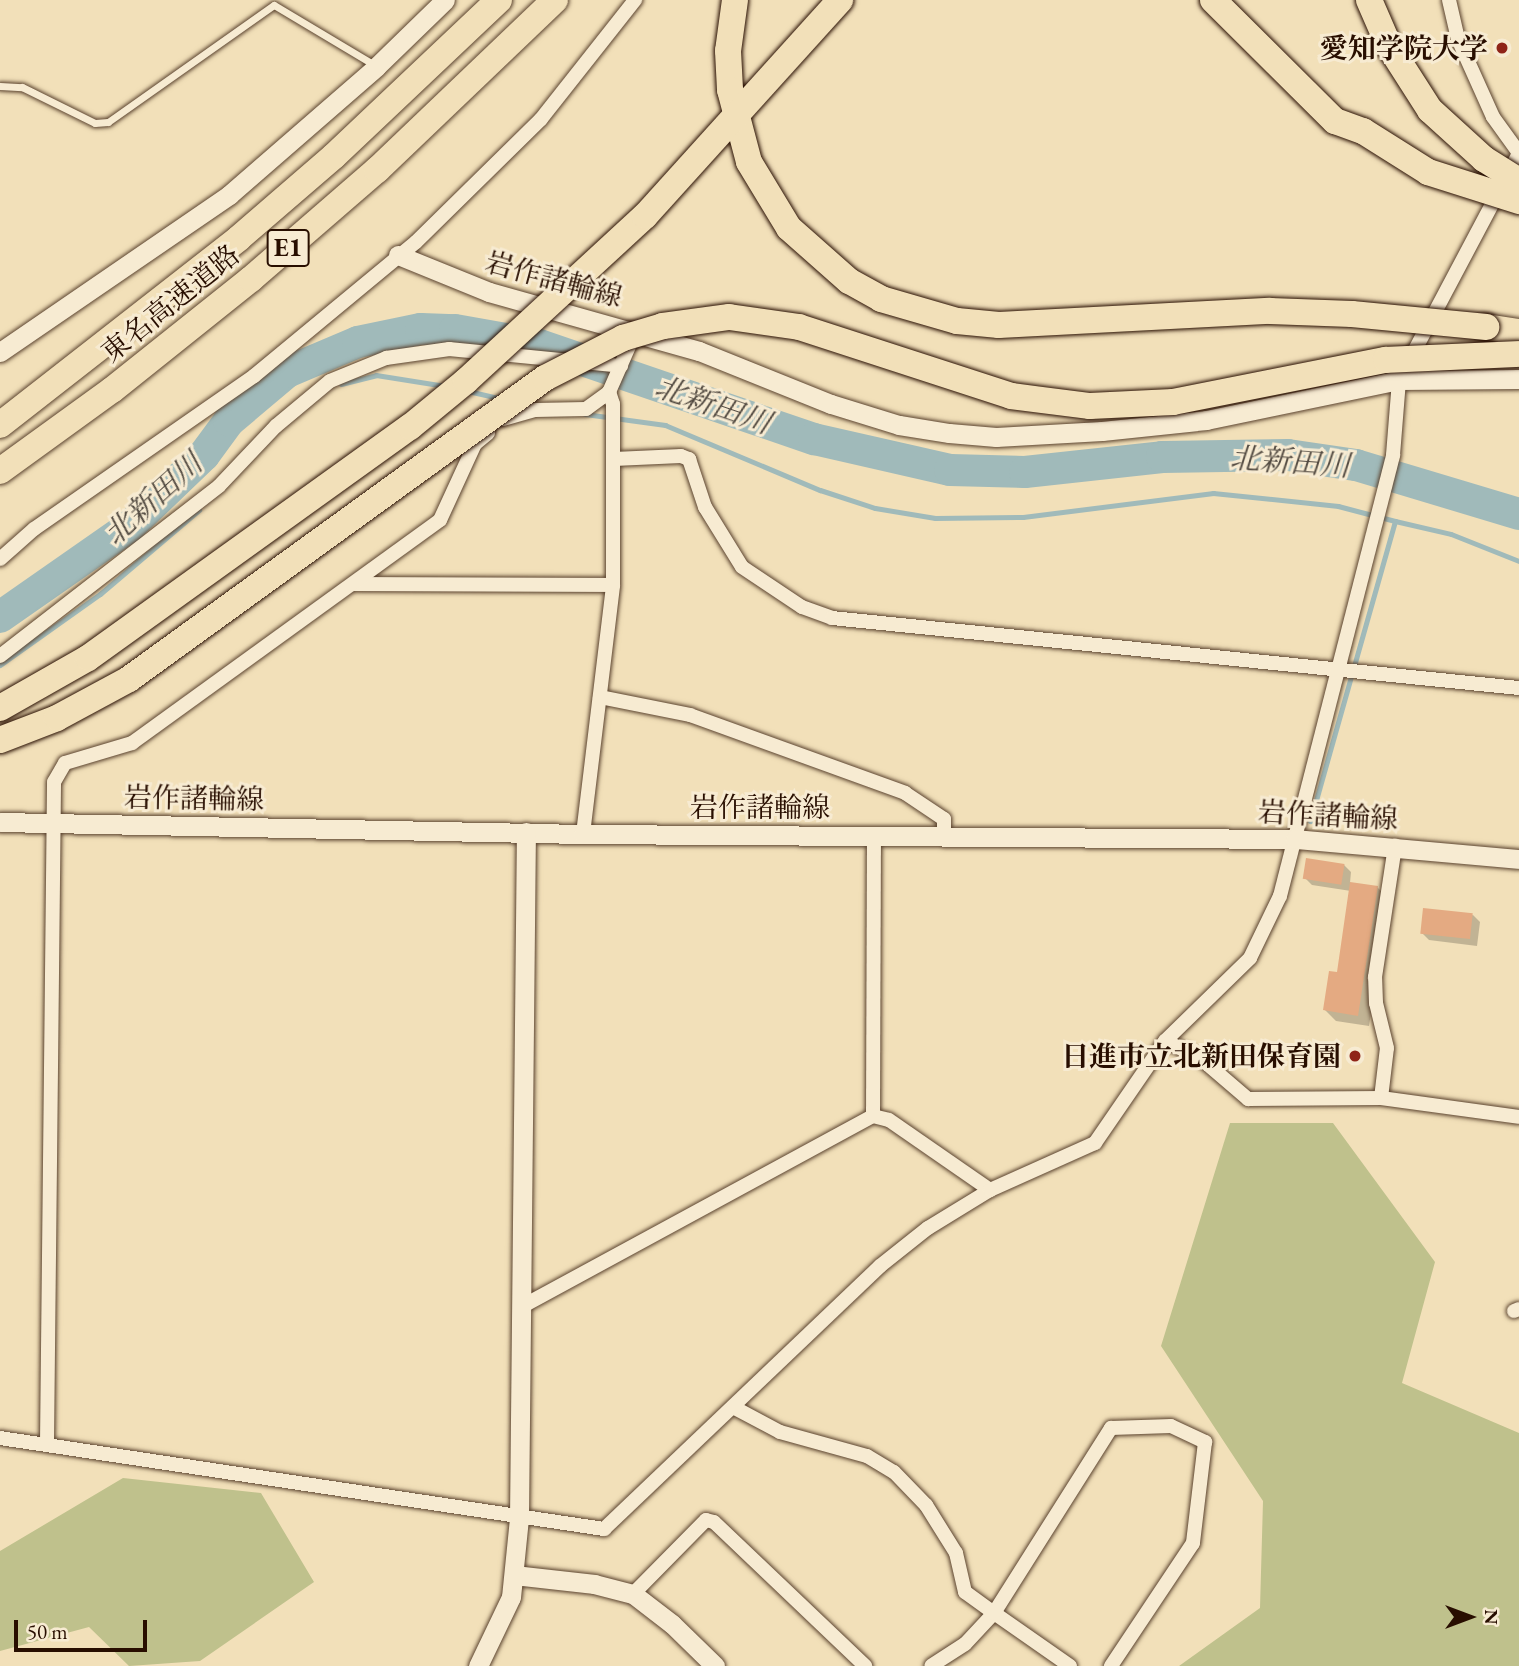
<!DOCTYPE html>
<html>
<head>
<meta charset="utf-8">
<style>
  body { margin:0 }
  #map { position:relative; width:1519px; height:1666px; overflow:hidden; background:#f2e0b9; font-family:"EB Garamond","Noto Serif JP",serif }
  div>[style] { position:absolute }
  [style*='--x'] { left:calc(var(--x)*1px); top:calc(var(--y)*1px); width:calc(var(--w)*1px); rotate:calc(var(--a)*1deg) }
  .green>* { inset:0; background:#bfc18c }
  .shadow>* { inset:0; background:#0003 }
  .stream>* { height:5px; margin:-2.5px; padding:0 2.5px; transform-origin:2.5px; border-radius:2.5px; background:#a0baba }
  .river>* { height:32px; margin:-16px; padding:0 16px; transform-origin:16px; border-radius:16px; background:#a0baba }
  .building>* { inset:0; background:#e4aa82; transform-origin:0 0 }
  .roads { filter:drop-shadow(0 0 2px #5a422e) drop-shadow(0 0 2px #5a422e) }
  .lane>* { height:7px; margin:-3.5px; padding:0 3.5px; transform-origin:3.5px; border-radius:3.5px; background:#f7ebd2 }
  .street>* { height:14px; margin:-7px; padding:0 7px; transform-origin:7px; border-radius:7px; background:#f7ebd2 }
  .secondary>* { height:19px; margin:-9.5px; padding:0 9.5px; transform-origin:9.5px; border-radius:9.5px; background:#f7ebd2 }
  .highway>* { height:26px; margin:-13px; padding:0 13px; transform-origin:13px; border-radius:13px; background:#f2e0b9 }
  .bridges { filter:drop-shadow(0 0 2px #280e00) drop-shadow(0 0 2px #280e00) }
  .highway-bridge>* { height:26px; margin:-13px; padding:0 13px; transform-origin:13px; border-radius:13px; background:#f2e0b9 }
  .dots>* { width:19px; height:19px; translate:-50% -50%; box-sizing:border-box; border:4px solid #f7ebd2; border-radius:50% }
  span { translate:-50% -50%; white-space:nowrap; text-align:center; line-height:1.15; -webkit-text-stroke:6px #f7ebd2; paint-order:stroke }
  .shield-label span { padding:2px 5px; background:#f7ebd2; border:2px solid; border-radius:5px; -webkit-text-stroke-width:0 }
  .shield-label { font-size:26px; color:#280e00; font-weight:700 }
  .poi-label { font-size:28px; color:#280e00; font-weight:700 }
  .right { translate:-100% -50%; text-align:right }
  .street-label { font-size:28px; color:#280e00 }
  .water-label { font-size:30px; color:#524a41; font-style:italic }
  .north { position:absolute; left:1435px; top:1582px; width:70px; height:70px; -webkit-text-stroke:5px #f7ebd2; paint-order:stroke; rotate:90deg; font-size:19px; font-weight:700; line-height:28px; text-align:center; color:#280e00 }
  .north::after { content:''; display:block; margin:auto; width:24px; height:32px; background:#280e00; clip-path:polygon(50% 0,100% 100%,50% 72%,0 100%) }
  .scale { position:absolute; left:14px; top:1620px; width:133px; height:32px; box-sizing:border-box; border:4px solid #280e00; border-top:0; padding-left:9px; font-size:21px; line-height:24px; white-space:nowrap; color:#280e00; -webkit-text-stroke:5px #f7ebd2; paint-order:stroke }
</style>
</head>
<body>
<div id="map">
  <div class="green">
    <i style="clip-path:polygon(1230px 1123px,1333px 1123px,1435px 1262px,1402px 1383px,1519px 1433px,1519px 1666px,1179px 1666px,1260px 1608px,1263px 1501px,1161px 1346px)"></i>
    <i style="clip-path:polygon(123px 1478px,261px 1493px,314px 1582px,200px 1661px,129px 1666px,89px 1627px,0 1651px,0 1551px)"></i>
  </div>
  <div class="shadow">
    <i style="clip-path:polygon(1344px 865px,1351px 872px,1350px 883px,1377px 887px,1388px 898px,1369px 1026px,1336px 1021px,1325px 1010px,1338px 974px,1351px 891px,1312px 885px,1305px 878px)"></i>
    <i style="clip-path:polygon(1473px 915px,1480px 922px,1477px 946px,1429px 940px,1422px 933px)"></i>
  </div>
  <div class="stream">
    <i style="--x:341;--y:384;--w:36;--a:-14"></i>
    <i style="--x:376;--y:375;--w:70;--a:9.1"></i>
    <i style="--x:468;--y:391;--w:36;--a:13"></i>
    <i style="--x:585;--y:414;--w:81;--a:7.8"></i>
    <i style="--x:665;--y:425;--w:168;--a:22.8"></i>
    <i style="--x:820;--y:490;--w:58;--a:18.1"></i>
    <i style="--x:875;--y:508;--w:61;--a:9.5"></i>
    <i style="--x:935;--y:518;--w:88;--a:-0.7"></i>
    <i style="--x:1023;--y:517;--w:192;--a:-7.2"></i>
    <i style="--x:1213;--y:493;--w:126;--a:5.9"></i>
    <i style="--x:1338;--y:506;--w:59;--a:14.7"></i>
    <i style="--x:1395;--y:521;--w:312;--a:105.8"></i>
    <i style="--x:1395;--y:521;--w:57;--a:13.1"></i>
    <i style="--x:1451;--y:534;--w:73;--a:21.7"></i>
    <i style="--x:0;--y:665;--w:123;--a:-35.4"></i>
    <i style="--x:100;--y:594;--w:130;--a:-40.3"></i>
  </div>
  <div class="river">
    <i style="--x:0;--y:617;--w:157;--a:-34.9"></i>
    <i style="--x:129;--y:527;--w:104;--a:-43.8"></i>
    <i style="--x:204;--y:455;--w:42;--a:-53.7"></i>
    <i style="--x:229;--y:421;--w:76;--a:-40.2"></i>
    <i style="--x:287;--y:372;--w:77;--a:-22.9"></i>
    <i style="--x:358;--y:342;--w:64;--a:-11.7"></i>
    <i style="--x:421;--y:329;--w:34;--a:2"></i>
    <i style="--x:455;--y:330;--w:85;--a:10.1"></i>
    <i style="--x:539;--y:345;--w:291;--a:18.9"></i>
    <i style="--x:814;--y:439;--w:139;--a:12.8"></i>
    <i style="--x:950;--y:470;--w:75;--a:1.5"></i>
    <i style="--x:1025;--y:472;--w:138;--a:-6.2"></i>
    <i style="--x:1162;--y:457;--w:126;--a:-0.9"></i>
    <i style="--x:1288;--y:455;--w:69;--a:8.4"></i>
    <i style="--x:1356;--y:465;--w:170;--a:16.7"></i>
  </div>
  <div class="building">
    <i style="left:1306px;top:858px;width:39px;height:21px;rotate:9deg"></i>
    <i style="clip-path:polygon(1350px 882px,1378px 886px,1358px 1016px,1323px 1010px,1329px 971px,1337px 972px)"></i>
    <i style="left:1423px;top:908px;width:50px;height:26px;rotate:6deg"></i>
  </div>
  <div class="roads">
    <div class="lane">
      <i style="--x:0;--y:86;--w:22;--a:3"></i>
      <i style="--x:22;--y:87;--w:81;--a:26.3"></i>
      <i style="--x:95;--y:123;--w:13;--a:-4"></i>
      <i style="--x:108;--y:122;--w:203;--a:-35.2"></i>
      <i style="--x:274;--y:5;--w:119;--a:30.9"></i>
    </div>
    <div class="street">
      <i style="--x:1449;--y:0;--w:40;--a:77"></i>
      <i style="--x:1458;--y:39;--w:85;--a:65.8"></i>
      <i style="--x:1493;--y:117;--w:44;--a:54.2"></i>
      <i style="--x:503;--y:419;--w:33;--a:-16"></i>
      <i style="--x:535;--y:410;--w:51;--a:-1.1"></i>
      <i style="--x:586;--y:409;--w:29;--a:-36"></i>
      <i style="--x:609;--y:392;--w:62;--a:-66.3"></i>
      <i style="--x:614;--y:459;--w:67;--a:-2.6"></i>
      <i style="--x:681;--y:456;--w:9;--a:21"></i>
      <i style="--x:689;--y:459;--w:51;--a:71.6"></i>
      <i style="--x:705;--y:507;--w:70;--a:58.3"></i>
      <i style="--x:742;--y:567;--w:72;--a:33.7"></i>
      <i style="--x:802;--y:607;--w:32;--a:20"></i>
      <i style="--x:832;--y:618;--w:691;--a:5.82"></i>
      <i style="--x:0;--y:559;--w:45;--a:-41.4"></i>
      <i style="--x:34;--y:529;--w:268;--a:-34.8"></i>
      <i style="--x:254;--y:376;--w:210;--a:-39.6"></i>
      <i style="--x:416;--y:242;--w:175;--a:-44.5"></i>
      <i style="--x:541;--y:119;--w:152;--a:-51.7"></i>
      <i style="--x:354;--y:584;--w:259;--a:0.2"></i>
      <i style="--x:0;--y:656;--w:277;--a:-37.8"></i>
      <i style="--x:219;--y:486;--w:83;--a:-46.5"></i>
      <i style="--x:276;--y:426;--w:70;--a:-39.8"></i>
      <i style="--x:330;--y:381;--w:61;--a:-22.3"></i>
      <i style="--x:386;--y:358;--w:64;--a:-8.1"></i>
      <i style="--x:449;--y:349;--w:173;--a:5.6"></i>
      <i style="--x:600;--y:697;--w:92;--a:11.3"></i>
      <i style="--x:690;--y:715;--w:229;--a:19.9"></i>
      <i style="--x:905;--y:793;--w:47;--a:33.7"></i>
      <i style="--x:944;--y:819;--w:18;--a:90"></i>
      <i style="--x:583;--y:834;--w:251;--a:-83.1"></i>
      <i style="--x:613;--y:585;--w:181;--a:-90"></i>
      <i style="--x:613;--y:404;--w:13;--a:-108"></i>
      <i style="--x:1165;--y:1041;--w:38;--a:25"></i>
      <i style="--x:1199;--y:1057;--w:65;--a:40.6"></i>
      <i style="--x:1248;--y:1099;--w:133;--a:-0.4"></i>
      <i style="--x:1381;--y:1098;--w:139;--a:7.8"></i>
      <i style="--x:1381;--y:1098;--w:50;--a:-83.2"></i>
      <i style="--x:1387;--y:1048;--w:46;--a:-103.7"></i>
      <i style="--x:1376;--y:1003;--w:26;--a:-92"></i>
      <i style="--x:1375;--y:977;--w:133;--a:-81.3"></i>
      <i style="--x:873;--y:1116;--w:280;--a:-89.8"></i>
      <i style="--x:521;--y:1307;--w:400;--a:-28.5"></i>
      <i style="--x:873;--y:1116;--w:16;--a:14"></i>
      <i style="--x:889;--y:1120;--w:123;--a:34.7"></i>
      <i style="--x:1514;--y:1311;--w:5;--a:-22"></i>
      <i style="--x:733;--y:1407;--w:53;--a:28"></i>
      <i style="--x:780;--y:1432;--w:90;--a:15.4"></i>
      <i style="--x:867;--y:1456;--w:31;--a:31"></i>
      <i style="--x:894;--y:1472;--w:46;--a:45.9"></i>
      <i style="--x:926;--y:1505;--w:57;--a:58"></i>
      <i style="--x:956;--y:1553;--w:40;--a:77"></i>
      <i style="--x:965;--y:1592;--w:36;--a:36"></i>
      <i style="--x:994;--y:1613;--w:42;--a:133.1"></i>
      <i style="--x:965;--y:1644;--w:40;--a:147.1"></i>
      <i style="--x:0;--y:1438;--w:611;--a:8.57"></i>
      <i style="--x:604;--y:1529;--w:381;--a:-43.6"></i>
      <i style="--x:880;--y:1266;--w:61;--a:-38.4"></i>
      <i style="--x:928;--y:1228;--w:73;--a:-31.5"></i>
      <i style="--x:990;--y:1190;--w:115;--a:-24.1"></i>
      <i style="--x:1095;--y:1143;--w:124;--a:-55.5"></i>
      <i style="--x:1165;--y:1041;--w:119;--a:-44.3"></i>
      <i style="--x:1250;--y:958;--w:69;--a:-64.2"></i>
      <i style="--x:1280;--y:896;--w:455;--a:-75.6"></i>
      <i style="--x:1393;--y:455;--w:75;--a:-85.4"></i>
      <i style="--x:1399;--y:380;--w:257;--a:-62.1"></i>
      <i style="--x:47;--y:1443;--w:661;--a:-89.39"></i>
      <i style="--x:54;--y:782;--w:22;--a:-60"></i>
      <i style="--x:65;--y:763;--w:70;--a:-16.6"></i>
      <i style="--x:132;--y:743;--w:380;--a:-35.9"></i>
      <i style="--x:440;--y:520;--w:84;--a:-65.3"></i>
      <i style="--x:475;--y:444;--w:17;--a:-40"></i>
      <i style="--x:633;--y:1594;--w:104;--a:-45.4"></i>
      <i style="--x:706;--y:1520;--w:8;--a:14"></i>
      <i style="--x:714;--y:1522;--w:209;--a:43.6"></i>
      <i style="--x:1070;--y:1666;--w:93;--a:-145.1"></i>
      <i style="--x:994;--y:1613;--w:219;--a:-57.7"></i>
      <i style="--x:1111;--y:1428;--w:60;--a:-1.9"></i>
      <i style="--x:1171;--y:1426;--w:38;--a:25"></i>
      <i style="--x:1205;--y:1442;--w:102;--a:96.8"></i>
      <i style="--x:1193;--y:1543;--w:148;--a:123.7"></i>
    </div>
    <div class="secondary">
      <i style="--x:398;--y:255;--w:98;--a:22.1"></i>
      <i style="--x:489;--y:292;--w:218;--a:15.7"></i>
      <i style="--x:699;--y:351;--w:142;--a:21.9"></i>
      <i style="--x:831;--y:404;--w:71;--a:17.2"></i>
      <i style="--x:899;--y:425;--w:51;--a:9.1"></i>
      <i style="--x:949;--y:433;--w:47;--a:4.9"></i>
      <i style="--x:996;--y:437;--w:106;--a:-3.2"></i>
      <i style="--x:1102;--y:431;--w:105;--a:-6"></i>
      <i style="--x:1206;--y:420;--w:197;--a:-11.7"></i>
      <i style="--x:1399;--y:380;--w:120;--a:-0.5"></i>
      <i style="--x:0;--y:352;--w:278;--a:-34.4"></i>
      <i style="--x:229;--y:195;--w:195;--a:-41"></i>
      <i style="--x:376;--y:67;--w:96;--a:-44.2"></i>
      <i style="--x:0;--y:822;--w:583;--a:1.18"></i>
      <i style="--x:583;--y:834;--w:712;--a:0.4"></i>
      <i style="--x:1295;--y:839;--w:225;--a:5.1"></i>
      <i style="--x:514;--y:1575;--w:81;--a:6.4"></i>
      <i style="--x:594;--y:1584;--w:40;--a:14.4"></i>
      <i style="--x:633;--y:1594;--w:49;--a:37.6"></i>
      <i style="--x:672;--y:1624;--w:60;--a:44.3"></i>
      <i style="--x:478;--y:1666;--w:76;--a:-64.4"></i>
      <i style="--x:511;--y:1597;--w:79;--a:-84.2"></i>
      <i style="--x:519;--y:1518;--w:686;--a:-89.42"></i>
    </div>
    <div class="highway">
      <i style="--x:1486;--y:327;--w:33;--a:9"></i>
      <i style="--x:0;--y:425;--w:303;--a:-38"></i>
      <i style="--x:239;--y:238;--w:125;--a:-40.8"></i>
      <i style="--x:334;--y:156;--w:227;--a:-43.4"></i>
      <i style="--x:0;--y:471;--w:138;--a:-35.9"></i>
      <i style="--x:112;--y:390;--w:178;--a:-38.6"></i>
      <i style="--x:251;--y:279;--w:167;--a:-40.9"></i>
      <i style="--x:377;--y:170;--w:246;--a:-43.7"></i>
    </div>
  </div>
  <div class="bridges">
    <div class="highway-bridge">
      <i style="--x:735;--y:0;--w:51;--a:97.8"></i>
      <i style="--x:728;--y:51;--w:39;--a:87"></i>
      <i style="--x:730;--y:90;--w:74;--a:75.2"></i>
      <i style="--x:749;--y:162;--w:77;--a:58.8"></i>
      <i style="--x:789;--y:228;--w:80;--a:41.5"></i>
      <i style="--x:849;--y:281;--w:37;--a:29"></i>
      <i style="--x:881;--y:299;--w:79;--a:16.1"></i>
      <i style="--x:957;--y:321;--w:42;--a:5.4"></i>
      <i style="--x:999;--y:325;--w:271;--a:-3"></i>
      <i style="--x:1270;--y:311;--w:82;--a:2.1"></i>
      <i style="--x:1352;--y:314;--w:135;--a:5.5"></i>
      <i style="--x:1213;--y:0;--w:172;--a:44.8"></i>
      <i style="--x:1335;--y:121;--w:30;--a:20"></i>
      <i style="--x:1363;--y:131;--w:77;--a:32.2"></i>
      <i style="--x:1428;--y:172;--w:96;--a:17.7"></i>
      <i style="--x:1369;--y:0;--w:50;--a:66.5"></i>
      <i style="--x:1389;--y:46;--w:76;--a:57.4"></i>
      <i style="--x:1430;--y:110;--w:73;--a:42.2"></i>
      <i style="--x:1484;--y:159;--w:41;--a:32.2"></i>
      <i style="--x:0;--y:708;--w:101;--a:-29.6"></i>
      <i style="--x:88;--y:658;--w:396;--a:-35.7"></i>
      <i style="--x:410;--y:427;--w:72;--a:-39.4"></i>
      <i style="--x:466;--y:381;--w:243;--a:-42.7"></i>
      <i style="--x:645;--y:216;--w:291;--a:-47.9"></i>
      <i style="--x:0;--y:740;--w:61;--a:-21.1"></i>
      <i style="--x:57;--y:718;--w:82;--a:-28.4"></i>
      <i style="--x:129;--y:679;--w:513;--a:-35.89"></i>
      <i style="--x:545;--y:378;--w:88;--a:-27.1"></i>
      <i style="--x:623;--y:338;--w:42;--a:-16.7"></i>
      <i style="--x:663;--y:326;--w:67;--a:-7.8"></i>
      <i style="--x:729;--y:317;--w:71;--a:8.1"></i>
      <i style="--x:799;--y:327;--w:223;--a:18"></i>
      <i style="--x:1011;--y:396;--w:80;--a:7.2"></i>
      <i style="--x:1090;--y:406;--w:83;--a:-2.8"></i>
      <i style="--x:1173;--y:402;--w:217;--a:-11.2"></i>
      <i style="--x:1386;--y:360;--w:133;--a:-2.6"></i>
    </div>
  </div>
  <div class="dots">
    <i style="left:1502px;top:48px;background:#8f2418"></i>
    <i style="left:1355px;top:1056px;background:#8f2418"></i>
  </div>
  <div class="shield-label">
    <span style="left:288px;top:248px">E1</span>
  </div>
  <div class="poi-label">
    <span class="right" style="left:1488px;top:48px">愛知学院大学</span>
    <span class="right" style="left:1341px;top:1056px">日進市立北新田保育園</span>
  </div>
  <div class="street-label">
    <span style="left:554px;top:279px;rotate:15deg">岩作諸輪線</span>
    <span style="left:170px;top:303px;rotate:-39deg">東名高速道路</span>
    <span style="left:194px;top:798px;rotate:1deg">岩作諸輪線</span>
    <span style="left:760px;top:807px">岩作諸輪線</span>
    <span style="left:1328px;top:815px;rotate:3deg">岩作諸輪線</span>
  </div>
  <div class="water-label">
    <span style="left:713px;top:405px;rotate:19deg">北新田川</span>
    <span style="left:1290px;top:462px;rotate:4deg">北新田川</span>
    <span style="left:153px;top:499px;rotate:-42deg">北新田川</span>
  </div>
  <div class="north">N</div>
  <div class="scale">50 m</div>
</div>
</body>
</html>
